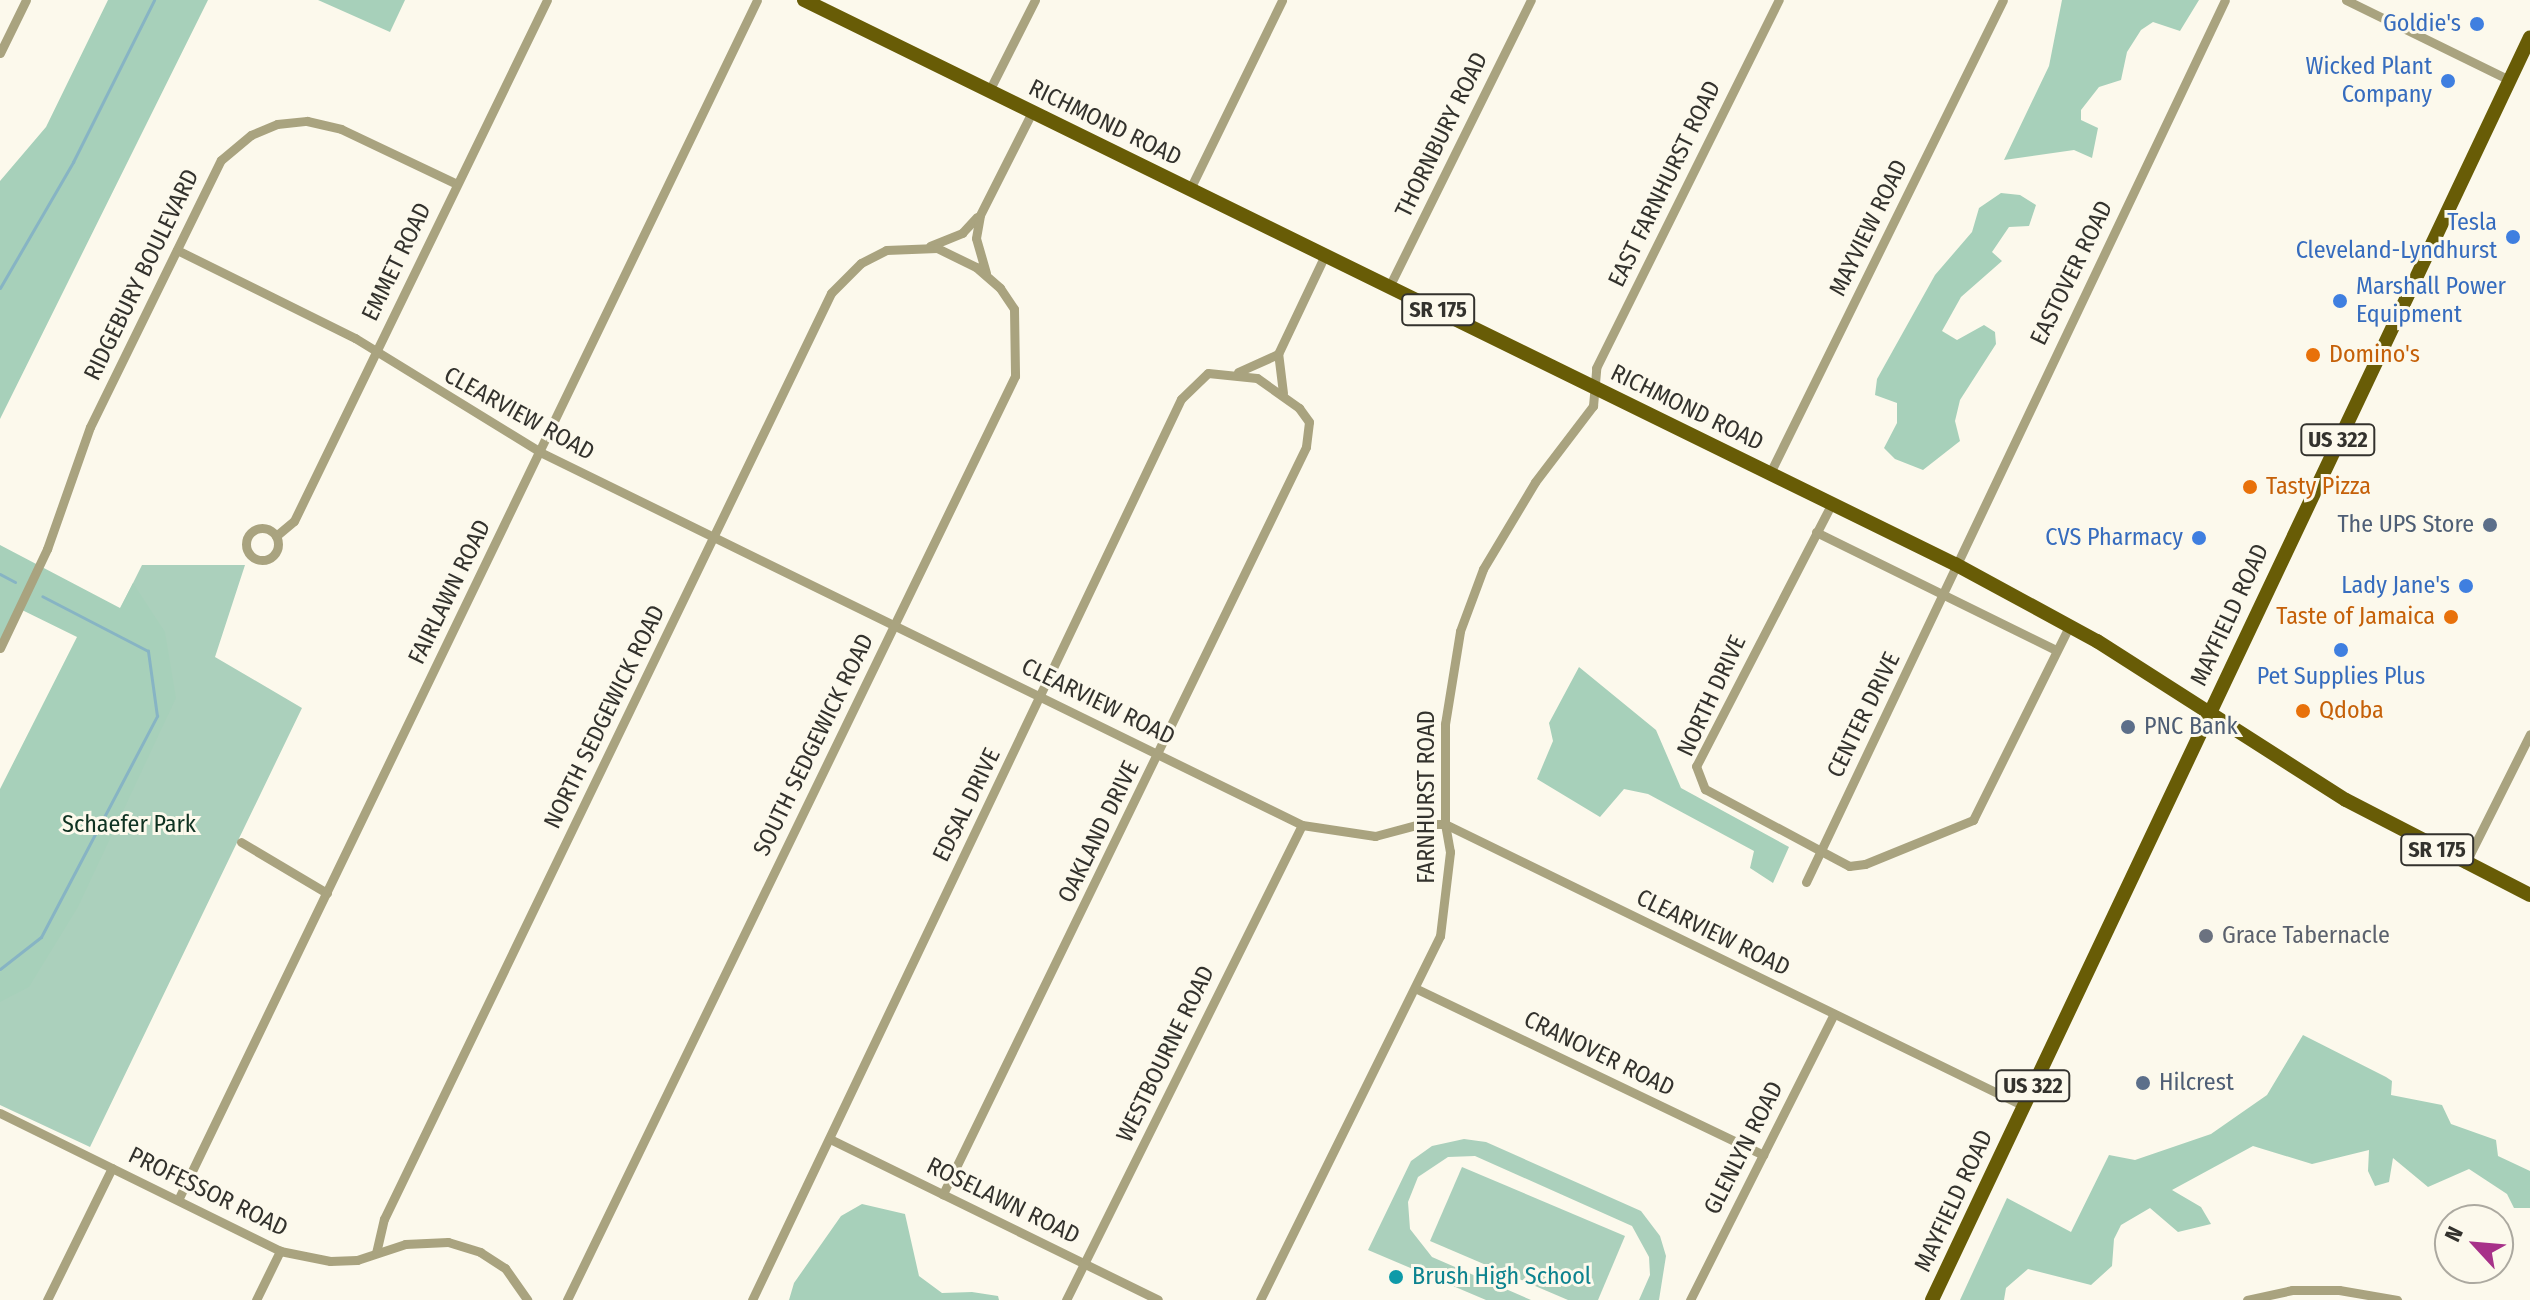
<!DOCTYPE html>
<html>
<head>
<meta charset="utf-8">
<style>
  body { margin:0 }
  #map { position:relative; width:2530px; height:1300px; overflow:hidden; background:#fcf9ec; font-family:"Fira Sans Condensed",sans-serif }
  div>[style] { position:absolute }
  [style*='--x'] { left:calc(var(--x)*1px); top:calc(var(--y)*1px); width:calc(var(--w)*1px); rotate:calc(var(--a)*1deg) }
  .green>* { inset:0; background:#abd0bc }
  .forest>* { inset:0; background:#a7d0ba }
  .stream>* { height:3px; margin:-1.5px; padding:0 1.5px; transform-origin:1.5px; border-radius:1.5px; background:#87b4c4 }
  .minor>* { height:9px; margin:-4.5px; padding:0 4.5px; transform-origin:4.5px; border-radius:4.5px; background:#a9a37f }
  .minor>.ring { margin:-4.5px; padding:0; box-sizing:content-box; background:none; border:9px solid #a9a37f; border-radius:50% }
  .primary>* { height:14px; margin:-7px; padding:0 7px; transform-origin:7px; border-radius:7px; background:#685c06 }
  .dots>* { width:22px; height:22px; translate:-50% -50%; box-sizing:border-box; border:4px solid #fcf9ec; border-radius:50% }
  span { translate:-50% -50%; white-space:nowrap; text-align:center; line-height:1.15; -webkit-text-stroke:6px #fcf9ec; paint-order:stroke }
  .shield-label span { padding:2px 6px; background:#fcf9ec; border:2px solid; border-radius:6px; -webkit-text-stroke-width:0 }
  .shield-label { font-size:22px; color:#33322d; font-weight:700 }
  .shop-label { font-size:24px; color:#366cbe }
  .right { translate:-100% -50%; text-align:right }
  .left { translate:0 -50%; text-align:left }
  .street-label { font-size:24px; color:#33322d }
  .food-label { font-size:24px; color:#c56008 }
  .service-label { font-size:24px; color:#4e5e75 }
  .park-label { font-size:24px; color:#0f3222 }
  .worship-label { font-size:24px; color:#5b616d }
  .culture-label { font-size:24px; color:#0d838f }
  .north { position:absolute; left:2434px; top:1204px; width:80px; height:80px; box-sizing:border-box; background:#fcf9ec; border:2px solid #aca9a0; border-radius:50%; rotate:296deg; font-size:22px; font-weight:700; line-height:32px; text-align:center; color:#33322d }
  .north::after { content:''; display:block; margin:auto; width:28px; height:36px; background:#a73189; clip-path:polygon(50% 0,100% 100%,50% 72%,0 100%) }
</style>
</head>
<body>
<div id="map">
  <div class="green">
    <i style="clip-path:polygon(142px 565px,245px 565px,215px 657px,302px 708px,90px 1147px,0 1105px,0 850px)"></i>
    <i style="clip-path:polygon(1464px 1139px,1486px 1142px,1641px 1211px,1660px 1236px,1666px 1256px,1659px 1300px,1639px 1300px,1650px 1275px,1649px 1257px,1632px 1226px,1475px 1156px,1448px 1157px,1418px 1177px,1408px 1202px,1410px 1229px,1432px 1257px,1531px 1300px,1486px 1300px,1368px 1250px,1411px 1161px,1432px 1146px)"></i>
    <i style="clip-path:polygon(1462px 1167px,1625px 1236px,1598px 1300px,1568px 1300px,1430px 1241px)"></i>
  </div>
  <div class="forest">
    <i style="clip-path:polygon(108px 0,208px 0,0 419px,0 181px,46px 127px)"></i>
    <i style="clip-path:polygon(318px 0,405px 0,390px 32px)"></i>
    <i style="clip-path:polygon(2062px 0,2199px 0,2180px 31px,2153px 22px,2141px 30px,2127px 52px,2121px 80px,2099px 87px,2081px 110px,2081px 120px,2098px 128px,2092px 158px,2074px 150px,2004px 160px,2049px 66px)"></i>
    <i style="clip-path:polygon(2001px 193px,2020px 195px,2036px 205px,2029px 226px,2009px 227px,1992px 252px,2002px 261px,1961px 297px,1942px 331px,1957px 340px,1984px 325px,1995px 332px,1996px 344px,1960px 400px,1955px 421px,1960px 441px,1923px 470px,1895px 459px,1884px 448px,1897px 423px,1897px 403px,1875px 395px,1877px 379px,1935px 275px,1972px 232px,1979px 208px)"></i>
    <i style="clip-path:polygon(0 545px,120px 608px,133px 583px,165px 632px,176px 698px,78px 907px,29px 987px,0 1002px,0 789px,77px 637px,20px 609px,0 648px)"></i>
    <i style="clip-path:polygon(1579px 667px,1656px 730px,1681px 788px,1789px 847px,1773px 883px,1750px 868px,1754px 851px,1648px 794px,1624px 789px,1600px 817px,1537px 779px,1553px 741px,1549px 723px)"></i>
    <i style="clip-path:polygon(2303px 1035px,2386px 1077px,2392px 1081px,2391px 1095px,2442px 1105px,2451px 1124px,2496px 1140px,2498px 1156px,2530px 1171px,2530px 1208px,2514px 1208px,2507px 1194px,2469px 1169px,2428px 1187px,2393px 1158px,2389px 1182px,2375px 1186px,2368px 1171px,2369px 1150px,2312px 1164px,2253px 1146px,2172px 1190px,2201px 1207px,2211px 1224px,2178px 1232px,2150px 1208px,2121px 1225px,2114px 1239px,2112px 1266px,2091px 1285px,2028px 1269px,2006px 1288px,2004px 1300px,1960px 1300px,2007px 1198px,2071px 1232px,2109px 1155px,2135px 1160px,2211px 1134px,2267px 1095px)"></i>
    <i style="clip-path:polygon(862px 1204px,905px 1214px,919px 1276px,942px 1293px,972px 1292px,998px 1296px,999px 1300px,789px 1300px,794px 1283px,841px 1216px)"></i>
  </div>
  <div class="stream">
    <i style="--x:0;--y:288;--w:146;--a:-59.9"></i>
    <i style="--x:73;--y:162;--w:181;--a:-63.4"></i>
    <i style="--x:0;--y:574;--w:17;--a:28"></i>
    <i style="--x:0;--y:969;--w:52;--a:-38"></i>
    <i style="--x:41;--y:937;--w:250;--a:-62.3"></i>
    <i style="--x:157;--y:716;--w:66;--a:-97.9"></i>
    <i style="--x:148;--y:651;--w:119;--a:-152.6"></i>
  </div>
  <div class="minor">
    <i style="--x:2346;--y:0;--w:182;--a:26.1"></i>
    <i style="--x:0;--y:53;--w:59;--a:-63.9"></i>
    <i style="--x:989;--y:91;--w:102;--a:-63.2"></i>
    <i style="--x:1190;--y:189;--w:210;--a:-64"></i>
    <i style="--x:930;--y:246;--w:35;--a:-22"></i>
    <i style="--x:962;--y:233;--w:22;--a:-47"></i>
    <i style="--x:177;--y:250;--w:199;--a:26.3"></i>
    <i style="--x:355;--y:338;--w:217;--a:31.6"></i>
    <i style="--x:540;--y:452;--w:848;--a:26.08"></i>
    <i style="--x:1302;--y:825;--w:74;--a:8.6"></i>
    <i style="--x:1375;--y:836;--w:47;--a:-14.9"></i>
    <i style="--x:1420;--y:824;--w:25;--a:0"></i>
    <i style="--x:1445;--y:824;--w:644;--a:25.97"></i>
    <i style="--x:986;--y:273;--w:36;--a:-106"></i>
    <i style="--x:976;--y:238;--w:23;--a:-80"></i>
    <i style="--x:980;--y:215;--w:115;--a:-63.2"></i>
    <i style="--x:1389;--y:287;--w:320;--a:-63.7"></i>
    <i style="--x:1238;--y:372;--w:44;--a:-24.2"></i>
    <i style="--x:1283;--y:393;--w:39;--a:-97"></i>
    <i style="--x:1278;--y:354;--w:110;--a:-64.6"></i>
    <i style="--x:1770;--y:473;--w:527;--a:-63.78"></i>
    <i style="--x:1832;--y:503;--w:296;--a:117.3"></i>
    <i style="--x:1696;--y:766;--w:25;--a:69"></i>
    <i style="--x:1705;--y:789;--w:132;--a:28.1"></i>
    <i style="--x:1821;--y:851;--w:32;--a:28"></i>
    <i style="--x:1849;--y:866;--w:16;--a:-7"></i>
    <i style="--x:1865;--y:864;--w:117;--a:-22.2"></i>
    <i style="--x:1973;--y:820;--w:218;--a:-63.6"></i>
    <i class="ring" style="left:246px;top:528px;width:23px;height:23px"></i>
    <i style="--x:1816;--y:532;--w:267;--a:26.2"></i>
    <i style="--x:276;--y:536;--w:23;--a:-40"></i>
    <i style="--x:294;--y:521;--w:579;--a:-64.1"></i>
    <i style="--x:0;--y:648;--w:110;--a:-64.6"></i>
    <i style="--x:47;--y:549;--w:129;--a:-70.6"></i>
    <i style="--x:90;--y:427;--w:297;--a:-63.9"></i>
    <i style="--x:221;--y:160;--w:39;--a:-40"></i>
    <i style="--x:251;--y:135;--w:28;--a:-23"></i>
    <i style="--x:277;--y:124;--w:30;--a:-6"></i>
    <i style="--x:307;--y:121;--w:35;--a:13"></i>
    <i style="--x:341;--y:129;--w:128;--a:25.4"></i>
    <i style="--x:241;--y:842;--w:100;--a:30.7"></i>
    <i style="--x:2465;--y:864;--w:145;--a:-63.4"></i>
    <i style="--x:1806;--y:882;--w:976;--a:-64.59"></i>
    <i style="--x:1417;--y:989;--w:384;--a:25.6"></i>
    <i style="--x:0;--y:1113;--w:312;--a:26.2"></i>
    <i style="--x:280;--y:1251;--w:51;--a:11.3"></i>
    <i style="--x:330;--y:1261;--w:27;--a:-2"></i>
    <i style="--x:357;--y:1260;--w:51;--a:-18.4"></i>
    <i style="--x:405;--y:1244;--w:43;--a:-2.7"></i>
    <i style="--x:448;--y:1242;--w:34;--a:17"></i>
    <i style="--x:480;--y:1252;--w:30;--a:33"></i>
    <i style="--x:505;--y:1268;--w:39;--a:55"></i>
    <i style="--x:830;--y:1139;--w:365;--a:26.1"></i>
    <i style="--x:178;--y:1200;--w:1332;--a:-64.24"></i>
    <i style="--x:376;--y:1253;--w:35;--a:-77"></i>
    <i style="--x:384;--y:1219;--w:1028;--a:-64.23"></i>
    <i style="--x:831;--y:293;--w:42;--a:-45"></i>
    <i style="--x:861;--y:263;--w:28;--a:-27"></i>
    <i style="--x:886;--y:250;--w:51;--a:-2.2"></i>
    <i style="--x:937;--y:248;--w:43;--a:26"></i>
    <i style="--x:976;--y:267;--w:32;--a:41"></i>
    <i style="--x:1000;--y:288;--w:25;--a:56"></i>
    <i style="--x:1014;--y:309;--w:67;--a:89.1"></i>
    <i style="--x:1015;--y:376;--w:1027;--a:115.87"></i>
    <i style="--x:47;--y:1300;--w:147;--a:-63.8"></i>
    <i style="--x:256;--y:1300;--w:55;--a:-63.9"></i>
    <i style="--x:752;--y:1300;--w:998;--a:-64.54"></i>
    <i style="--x:1181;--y:399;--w:37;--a:-44"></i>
    <i style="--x:1208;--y:373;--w:49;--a:5.8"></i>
    <i style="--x:1257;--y:378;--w:52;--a:35.5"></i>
    <i style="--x:1299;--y:408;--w:17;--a:54"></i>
    <i style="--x:1309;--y:422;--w:25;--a:97"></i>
    <i style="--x:1306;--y:447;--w:831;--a:115.92"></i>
    <i style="--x:1066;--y:1300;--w:530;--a:-63.58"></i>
    <i style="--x:1260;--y:1300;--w:406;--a:-63.7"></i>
    <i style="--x:1440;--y:936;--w:85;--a:-83.2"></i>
    <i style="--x:1450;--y:852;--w:28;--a:-100"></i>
    <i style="--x:1445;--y:824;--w:100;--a:-90"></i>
    <i style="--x:1445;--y:724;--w:94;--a:-80.8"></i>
    <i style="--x:1460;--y:631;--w:66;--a:-69.6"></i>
    <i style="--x:1483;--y:569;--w:101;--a:-59.1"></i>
    <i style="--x:1535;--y:482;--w:96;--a:-52.7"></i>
    <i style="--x:1593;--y:406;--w:38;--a:-85"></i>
    <i style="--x:1596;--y:368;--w:411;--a:-63.6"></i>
    <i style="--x:1690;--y:1300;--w:320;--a:-63.3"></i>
    <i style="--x:2247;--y:1300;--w:46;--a:-12.5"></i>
    <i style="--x:2292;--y:1290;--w:47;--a:0"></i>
    <i style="--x:2339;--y:1290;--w:59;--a:9.8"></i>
  </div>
  <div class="primary">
    <i style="--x:804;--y:0;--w:1282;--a:26.11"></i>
    <i style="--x:1955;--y:564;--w:162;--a:28.5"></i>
    <i style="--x:2097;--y:641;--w:295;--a:32.6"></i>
    <i style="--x:2346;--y:800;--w:207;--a:27.3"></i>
    <i style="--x:1932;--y:1300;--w:1397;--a:-64.66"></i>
  </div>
  <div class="dots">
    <i style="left:2477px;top:24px;background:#3f7fe0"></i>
    <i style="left:2448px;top:81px;background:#3f7fe0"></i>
    <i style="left:2513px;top:237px;background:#3f7fe0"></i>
    <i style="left:2340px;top:301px;background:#3f7fe0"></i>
    <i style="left:2313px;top:355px;background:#e8710a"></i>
    <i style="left:2250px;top:487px;background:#e8710a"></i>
    <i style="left:2490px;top:525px;background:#5c6f8a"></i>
    <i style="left:2199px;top:538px;background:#3f7fe0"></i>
    <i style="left:2466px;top:586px;background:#3f7fe0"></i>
    <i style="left:2451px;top:617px;background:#e8710a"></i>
    <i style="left:2341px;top:650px;background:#3f7fe0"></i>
    <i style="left:2303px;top:711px;background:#e8710a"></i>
    <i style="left:2128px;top:727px;background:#5c6f8a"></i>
    <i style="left:2206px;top:936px;background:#6b7280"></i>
    <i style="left:2143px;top:1083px;background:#5c6f8a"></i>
    <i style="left:1396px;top:1277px;background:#0f9aa8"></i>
  </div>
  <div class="shield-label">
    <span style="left:1438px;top:310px">SR 175</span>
    <span style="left:2338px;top:440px">US 322</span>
    <span style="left:2437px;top:850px">SR 175</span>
    <span style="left:2033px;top:1086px">US 322</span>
  </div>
  <div class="shop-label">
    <span class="right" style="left:2461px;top:24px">Goldie's</span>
    <span class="right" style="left:2432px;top:81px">Wicked Plant<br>Company</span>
    <span class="right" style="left:2497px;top:237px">Tesla<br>Cleveland-Lyndhurst</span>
    <span class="left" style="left:2356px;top:301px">Marshall Power<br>Equipment</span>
    <span class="right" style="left:2183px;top:538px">CVS Pharmacy</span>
    <span class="right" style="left:2450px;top:586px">Lady Jane's</span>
    <span style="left:2341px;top:677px">Pet Supplies Plus</span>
  </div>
  <div class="street-label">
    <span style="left:1105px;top:123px;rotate:26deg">RICHMOND ROAD</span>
    <span style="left:1442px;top:135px;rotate:-64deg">THORNBURY ROAD</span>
    <span style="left:1665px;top:184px;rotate:-64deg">EAST FARNHURST ROAD</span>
    <span style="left:1869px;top:228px;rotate:-64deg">MAYVIEW ROAD</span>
    <span style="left:397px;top:262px;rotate:-64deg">EMMET ROAD</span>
    <span style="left:2072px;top:273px;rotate:-64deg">EASTOVER ROAD</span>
    <span style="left:142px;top:275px;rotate:-64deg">RIDGEBURY BOULEVARD</span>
    <span style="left:1687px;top:408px;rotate:26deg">RICHMOND ROAD</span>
    <span style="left:519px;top:414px;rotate:29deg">CLEARVIEW ROAD</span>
    <span style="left:450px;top:592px;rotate:-64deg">FAIRLAWN ROAD</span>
    <span style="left:2230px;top:615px;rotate:-65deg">MAYFIELD ROAD</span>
    <span style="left:1712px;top:696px;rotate:-65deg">NORTH DRIVE</span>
    <span style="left:1098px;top:702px;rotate:26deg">CLEARVIEW ROAD</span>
    <span style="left:1864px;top:715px;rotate:-64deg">CENTER DRIVE</span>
    <span style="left:605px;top:717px;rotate:-64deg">NORTH SEDGEWICK ROAD</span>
    <span style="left:814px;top:745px;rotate:-64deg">SOUTH SEDGEWICK ROAD</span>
    <span style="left:1427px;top:797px;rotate:-90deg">FARNHURST ROAD</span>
    <span style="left:967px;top:805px;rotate:-64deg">EDSAL DRIVE</span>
    <span style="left:1099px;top:832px;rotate:-64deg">OAKLAND DRIVE</span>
    <span style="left:1713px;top:933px;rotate:26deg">CLEARVIEW ROAD</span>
    <span style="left:1166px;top:1054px;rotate:-64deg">WESTBOURNE ROAD</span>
    <span style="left:1599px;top:1054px;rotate:26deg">CRANOVER ROAD</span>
    <span style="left:1744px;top:1148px;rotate:-63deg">GLENLYN ROAD</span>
    <span style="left:208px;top:1192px;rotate:26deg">PROFESSOR ROAD</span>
    <span style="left:1003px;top:1201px;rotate:26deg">ROSELAWN ROAD</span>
    <span style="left:1954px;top:1201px;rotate:-65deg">MAYFIELD ROAD</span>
  </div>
  <div class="food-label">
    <span class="left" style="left:2329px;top:355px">Domino's</span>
    <span class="left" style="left:2266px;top:487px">Tasty Pizza</span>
    <span class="right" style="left:2435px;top:617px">Taste of Jamaica</span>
    <span class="left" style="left:2319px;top:711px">Qdoba</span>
  </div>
  <div class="service-label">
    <span class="right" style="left:2474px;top:525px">The UPS Store</span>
    <span class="left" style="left:2144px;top:727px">PNC Bank</span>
    <span class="left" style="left:2159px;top:1083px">Hilcrest</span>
  </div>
  <div class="park-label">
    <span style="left:129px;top:825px">Schaefer Park</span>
  </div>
  <div class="worship-label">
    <span class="left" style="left:2222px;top:936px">Grace Tabernacle</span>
  </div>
  <div class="culture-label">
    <span class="left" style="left:1412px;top:1277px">Brush High School</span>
  </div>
  <div class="north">N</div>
</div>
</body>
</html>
